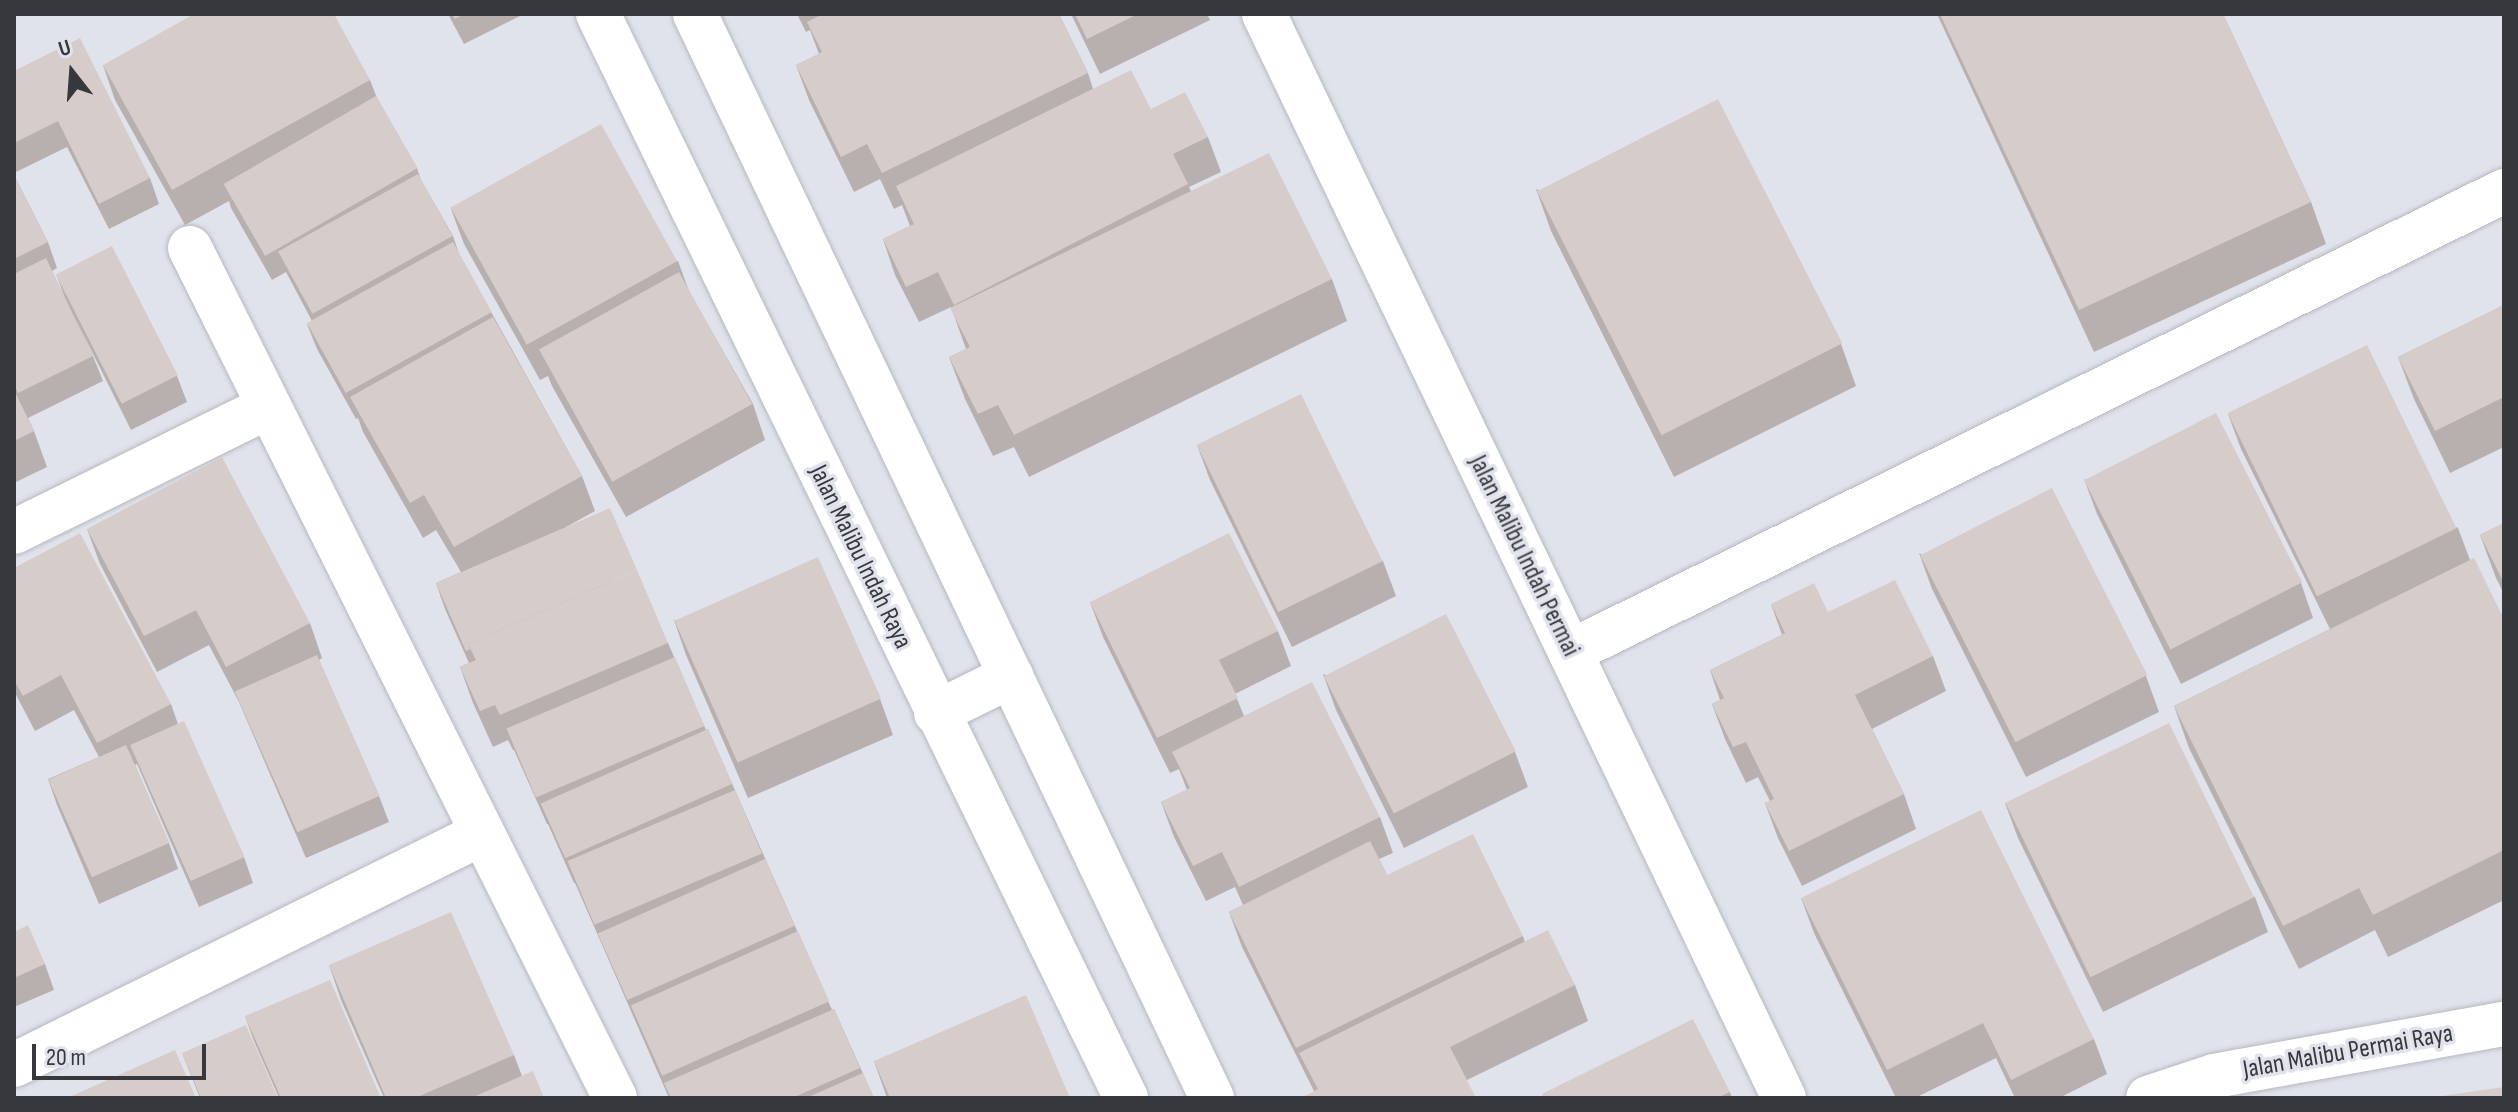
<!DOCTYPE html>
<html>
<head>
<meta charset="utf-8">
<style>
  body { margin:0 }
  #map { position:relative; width:2518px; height:1112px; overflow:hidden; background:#e0e3eb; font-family:"Sofia Sans Condensed",sans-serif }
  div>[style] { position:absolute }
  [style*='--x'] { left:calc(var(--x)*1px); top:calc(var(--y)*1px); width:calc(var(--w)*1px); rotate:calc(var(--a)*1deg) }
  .roads { filter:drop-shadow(0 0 2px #b5b8c0) drop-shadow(0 0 2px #b5b8c0) }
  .minor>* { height:44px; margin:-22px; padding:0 22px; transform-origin:22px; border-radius:22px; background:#fff }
  .wall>* { inset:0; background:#b8b0af }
  .building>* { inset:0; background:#d6cdcb; transform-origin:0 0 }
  span { translate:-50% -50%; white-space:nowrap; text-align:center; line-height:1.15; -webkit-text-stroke:7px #e0e3eb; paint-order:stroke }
  .street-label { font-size:26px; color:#37383b }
  .frame { position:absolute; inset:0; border:16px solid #37383b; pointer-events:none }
  .north { position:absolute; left:32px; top:32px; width:80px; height:80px; -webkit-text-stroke:6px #e0e3eb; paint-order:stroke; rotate:343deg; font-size:22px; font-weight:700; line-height:32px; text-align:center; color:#37383b }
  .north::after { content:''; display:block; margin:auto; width:28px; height:36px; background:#37383b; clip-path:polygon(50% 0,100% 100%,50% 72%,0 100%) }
  .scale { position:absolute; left:32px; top:1044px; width:174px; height:36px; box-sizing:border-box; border:4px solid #37383b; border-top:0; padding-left:10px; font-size:24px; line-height:28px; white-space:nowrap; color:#37383b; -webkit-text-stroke:6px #e0e3eb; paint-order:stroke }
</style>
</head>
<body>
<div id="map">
  <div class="roads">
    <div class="minor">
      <i style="--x:598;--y:14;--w:1206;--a:64.03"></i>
      <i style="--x:695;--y:14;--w:1201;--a:64.5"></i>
      <i style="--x:1264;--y:14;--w:1202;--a:64.37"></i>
      <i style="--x:190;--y:248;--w:950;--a:63.43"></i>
      <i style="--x:14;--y:532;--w:283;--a:-26.2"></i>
      <i style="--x:1570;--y:652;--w:1042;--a:-26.27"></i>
      <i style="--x:936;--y:713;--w:84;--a:-26.3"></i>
      <i style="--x:14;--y:1065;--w:521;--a:-26.32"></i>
      <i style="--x:2148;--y:1098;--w:70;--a:-18.4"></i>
      <i style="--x:2214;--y:1076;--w:295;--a:-10.2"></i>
    </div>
  </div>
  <div class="wall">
    <i style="clip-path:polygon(448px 14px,521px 14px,522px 15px,464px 44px)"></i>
    <i style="clip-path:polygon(797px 14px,1059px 14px,1088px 73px,1093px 89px,1151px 109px,1208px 137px,1221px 172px,1189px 187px,1191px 191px,1332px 279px,1347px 321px,1029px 477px,1014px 447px,993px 456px,965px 399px,949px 357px,966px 349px,951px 307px,919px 322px,895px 275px,883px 239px,910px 226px,902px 205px,894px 209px,880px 179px,854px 192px,809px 100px,796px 65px,819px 54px,810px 30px,806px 32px)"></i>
    <i style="clip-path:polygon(1071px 14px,1207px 14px,1210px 20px,1100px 74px)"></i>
    <i style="clip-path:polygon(1937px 14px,2223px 14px,2311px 202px,2326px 244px,2094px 352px)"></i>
    <i style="clip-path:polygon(103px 65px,370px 80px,377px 98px,417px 168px,421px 180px,453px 236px,459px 254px,582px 476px,595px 511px,566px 527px,668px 643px,706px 730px,708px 729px,832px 1010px,834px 1009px,874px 1098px,669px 1098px,575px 883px,574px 883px,548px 824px,547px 824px,514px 750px,513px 750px,508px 740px,493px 747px,473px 703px,460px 667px,469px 663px,445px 609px,436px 583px,461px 572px,436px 530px,423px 538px,363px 432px,358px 418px,356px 419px,317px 349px,307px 324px,312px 321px,286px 272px,272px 280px,231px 208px,229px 201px,185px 225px,115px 100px)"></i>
    <i style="clip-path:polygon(14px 71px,150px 178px,159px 204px,109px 229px,67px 147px,14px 173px)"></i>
    <i style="clip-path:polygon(14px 175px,48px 242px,57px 268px,52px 271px,65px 298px,56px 274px,177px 376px,187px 402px,131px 430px,75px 318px,93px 356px,103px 381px,28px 418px,34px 431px,47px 467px,14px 483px)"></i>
    <i style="clip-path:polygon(1536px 189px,1841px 344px,1856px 386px,1674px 477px,1551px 231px)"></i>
    <i style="clip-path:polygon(451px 209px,678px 261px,689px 291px,753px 404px,765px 440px,626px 517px,552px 386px,548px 376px,540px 380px,464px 244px)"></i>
    <i style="clip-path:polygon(2504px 305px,2504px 447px,2450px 473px,2414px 399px,2398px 357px)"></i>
    <i style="clip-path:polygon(2228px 414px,2458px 528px,2470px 560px,2504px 619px,2504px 900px,2388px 957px,2375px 930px,2299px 969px,2189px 748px,2174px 706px,2330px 629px,2241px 449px)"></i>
    <i style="clip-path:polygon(1197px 445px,1383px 561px,1396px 596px,1292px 647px,1210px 480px)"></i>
    <i style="clip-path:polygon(2084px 479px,2301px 583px,2313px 618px,2181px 684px,2097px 514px)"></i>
    <i style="clip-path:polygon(2504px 523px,2504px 594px,2496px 578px,2480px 535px)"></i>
    <i style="clip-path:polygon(87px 529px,310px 623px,322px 658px,319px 660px,379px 796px,389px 822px,306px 858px,239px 702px,209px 645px,157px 672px,100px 564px)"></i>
    <i style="clip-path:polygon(1919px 553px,2146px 676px,2159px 712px,2026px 777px,1932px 589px)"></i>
    <i style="clip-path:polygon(14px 568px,171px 704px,178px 724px,244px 857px,253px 883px,199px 907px,137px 764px,135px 765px,169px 843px,178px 869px,99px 904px,57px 805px,48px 779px,99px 757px,74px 710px,35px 731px,14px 691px)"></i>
    <i style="clip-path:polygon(1090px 602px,1278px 631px,1291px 666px,1235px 694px,1244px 716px,1380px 817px,1393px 853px,1379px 859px,1387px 875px,1523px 936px,1525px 942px,1575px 985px,1588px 1021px,1467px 1080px,1314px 1091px,1242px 947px,1229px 912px,1243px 905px,1235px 887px,1206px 901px,1174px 837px,1161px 802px,1187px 790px,1179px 769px,1170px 773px,1103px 637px)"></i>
    <i style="clip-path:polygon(1771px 604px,1828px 612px,1933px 656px,1946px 691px,1872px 729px,1904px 794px,1916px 829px,1802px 886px,1778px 838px,1765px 803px,1770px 801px,1758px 777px,1746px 783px,1725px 739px,1712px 704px,1720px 700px,1710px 670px,1782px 635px)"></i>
    <i style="clip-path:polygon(674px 620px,880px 699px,893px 735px,748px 798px,686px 655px)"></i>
    <i style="clip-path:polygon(1323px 674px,1515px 752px,1528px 787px,1404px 848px,1336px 710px)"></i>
    <i style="clip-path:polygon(2005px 803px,2255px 897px,2268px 932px,2103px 1012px,2018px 838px)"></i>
    <i style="clip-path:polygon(1801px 898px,2094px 1039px,2107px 1074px,2059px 1098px,2015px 1098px,1996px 1058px,1915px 1098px,1896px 1098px,1814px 933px)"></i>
    <i style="clip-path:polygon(14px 932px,45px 964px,54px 990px,14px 1007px)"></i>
    <i style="clip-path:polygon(329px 965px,514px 1055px,522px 1076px,544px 1098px,384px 1098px,341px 1000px)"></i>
    <i style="clip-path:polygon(245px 1016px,381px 1098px,279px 1098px,254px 1041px)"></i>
    <i style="clip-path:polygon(182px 1053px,278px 1098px,200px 1098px)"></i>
    <i style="clip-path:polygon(874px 1061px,1070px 1098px,887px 1098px)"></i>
    <i style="clip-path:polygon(1730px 1092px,1732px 1098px,1543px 1098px)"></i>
  </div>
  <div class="building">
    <i style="clip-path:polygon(194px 14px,334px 14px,370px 80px,172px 190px,103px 65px)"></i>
    <i style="clip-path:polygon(452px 14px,464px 14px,455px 19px)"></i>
    <i style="clip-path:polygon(823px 14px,1059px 14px,1088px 73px,882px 173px,867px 144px,841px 157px,796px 65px,822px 52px,807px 22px)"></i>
    <i style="clip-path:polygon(1075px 14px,1138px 14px,1087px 39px)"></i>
    <i style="clip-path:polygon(1940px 14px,2223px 14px,2311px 202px,2079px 310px)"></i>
    <i style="clip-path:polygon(80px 38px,150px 178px,99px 204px,58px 121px,14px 143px,14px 71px)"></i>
    <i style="clip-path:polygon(1131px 70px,1151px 109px,1185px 92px,1208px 137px,1173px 154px,1188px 184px,954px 305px,938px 272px,906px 287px,883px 239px,914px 224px,896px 186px)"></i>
    <i style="left:376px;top:96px;width:83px;height:176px;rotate:60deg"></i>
    <i style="left:1718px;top:99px;width:274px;height:203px;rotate:63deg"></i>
    <i style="left:601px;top:124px;width:157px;height:172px;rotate:61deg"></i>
    <i style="clip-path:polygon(1269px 153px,1332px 279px,1014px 435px,998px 405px,978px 414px,949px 357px,970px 347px,950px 308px)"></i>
    <i style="left:418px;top:174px;width:71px;height:160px;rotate:61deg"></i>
    <i style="clip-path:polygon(14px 175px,48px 242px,14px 259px)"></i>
    <i style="left:453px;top:242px;width:80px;height:167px;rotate:61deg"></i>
    <i style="left:112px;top:246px;width:145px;height:63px;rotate:63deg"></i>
    <i style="clip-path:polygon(46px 258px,93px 356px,18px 393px,14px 384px,14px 274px)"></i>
    <i style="left:679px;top:272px;width:151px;height:160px;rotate:61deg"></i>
    <i style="clip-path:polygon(2504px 305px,2504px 397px,2435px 431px,2398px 357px)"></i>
    <i style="clip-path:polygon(493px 317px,582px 476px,454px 547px,424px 495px,410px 503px,350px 397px)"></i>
    <i style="left:2367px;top:345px;width:204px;height:155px;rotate:64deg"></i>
    <i style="clip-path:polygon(14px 390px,34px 431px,14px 441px)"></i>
    <i style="left:1301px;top:394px;width:186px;height:116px;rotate:64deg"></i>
    <i style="left:2216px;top:413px;width:190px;height:148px;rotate:63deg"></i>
    <i style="clip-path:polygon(222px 457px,310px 623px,226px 667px,196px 610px,144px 636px,87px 529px)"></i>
    <i style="left:2052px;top:488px;width:210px;height:148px;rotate:63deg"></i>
    <i style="clip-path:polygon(610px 508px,637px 570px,468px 644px,470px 649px,466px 651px,436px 583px)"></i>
    <i style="clip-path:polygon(2504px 523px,2504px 583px,2480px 535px)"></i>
    <i style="clip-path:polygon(80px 533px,171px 704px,97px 743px,61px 675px,23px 696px,14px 680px,14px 568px)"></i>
    <i style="clip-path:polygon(1229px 533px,1278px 631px,1219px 660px,1238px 698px,1157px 738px,1090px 602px)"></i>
    <i style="left:818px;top:557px;width:155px;height:157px;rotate:66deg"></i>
    <i style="clip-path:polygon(2474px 558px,2504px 619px,2504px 850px,2373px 915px,2359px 888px,2283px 926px,2174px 706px)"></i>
    <i style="clip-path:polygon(637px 570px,668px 643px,500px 715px,495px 705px,480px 711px,460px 667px,476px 660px,468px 644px)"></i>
    <i style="clip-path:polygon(1895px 580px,1933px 656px,1855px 695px,1904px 794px,1789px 851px,1765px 803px,1774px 799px,1746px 742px,1733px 747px,1712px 704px,1724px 698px,1710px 670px,1785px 633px,1771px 604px,1814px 583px,1828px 612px)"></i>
    <i style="left:1446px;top:614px;width:154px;height:137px;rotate:63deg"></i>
    <i style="left:317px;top:655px;width:154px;height:90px;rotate:66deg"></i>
    <i style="left:675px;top:657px;width:75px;height:183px;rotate:67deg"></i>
    <i style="clip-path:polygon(1312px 682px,1380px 817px,1239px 887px,1222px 852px,1193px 866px,1161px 802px,1190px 788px,1172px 752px)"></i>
    <i style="left:184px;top:721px;width:149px;height:59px;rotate:66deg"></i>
    <i style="left:2169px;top:723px;width:194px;height:182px;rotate:64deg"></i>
    <i style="left:708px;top:729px;width:60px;height:183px;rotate:66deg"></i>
    <i style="left:126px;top:745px;width:107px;height:85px;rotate:66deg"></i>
    <i style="left:735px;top:790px;width:69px;height:182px;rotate:67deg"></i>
    <i style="clip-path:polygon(1981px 810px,2094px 1039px,2011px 1080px,1983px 1023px,1887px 1070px,1801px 898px)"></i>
    <i style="clip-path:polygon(1473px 834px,1523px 936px,1296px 1048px,1229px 912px,1370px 841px,1387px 875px)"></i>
    <i style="left:765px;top:859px;width:73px;height:183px;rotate:66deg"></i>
    <i style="clip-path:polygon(451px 912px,514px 1055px,415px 1098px,386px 1098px,329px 965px)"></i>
    <i style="clip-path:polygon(28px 925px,45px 964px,14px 978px,14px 932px)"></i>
    <i style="clip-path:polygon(1548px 930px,1575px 985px,1450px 1047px,1476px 1098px,1301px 1098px,1318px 1089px,1299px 1053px)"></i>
    <i style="left:798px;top:931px;width:77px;height:183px;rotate:66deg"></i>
    <i style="clip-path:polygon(330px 980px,381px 1098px,281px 1098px,245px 1016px)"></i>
    <i style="clip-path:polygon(1026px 995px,1070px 1098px,890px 1098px,874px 1061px)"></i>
    <i style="clip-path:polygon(834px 1009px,860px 1068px,792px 1098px,671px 1098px,664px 1083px)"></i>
    <i style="clip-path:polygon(1693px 1019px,1730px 1092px,1717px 1098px,1544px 1098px,1542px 1094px)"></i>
    <i style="clip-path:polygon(246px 1025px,278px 1098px,201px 1098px,182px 1053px)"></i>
    <i style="clip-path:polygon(175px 1050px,196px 1098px,67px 1098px)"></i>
    <i style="clip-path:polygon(533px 1071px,544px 1098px,471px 1098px)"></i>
    <i style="clip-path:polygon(863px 1073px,874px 1098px,806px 1098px)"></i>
    <i style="clip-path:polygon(2504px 1087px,2504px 1098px,2428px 1098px)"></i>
  </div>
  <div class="street-label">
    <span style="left:1524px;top:556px;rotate:64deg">Jalan Malibu Indah Permai</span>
    <span style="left:860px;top:557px;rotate:64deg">Jalan Malibu Indah Raya</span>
    <span style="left:2348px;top:1052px;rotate:-10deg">Jalan Malibu Permai Raya</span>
  </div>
  <div class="frame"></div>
  <div class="north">U</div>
  <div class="scale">20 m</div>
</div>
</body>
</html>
